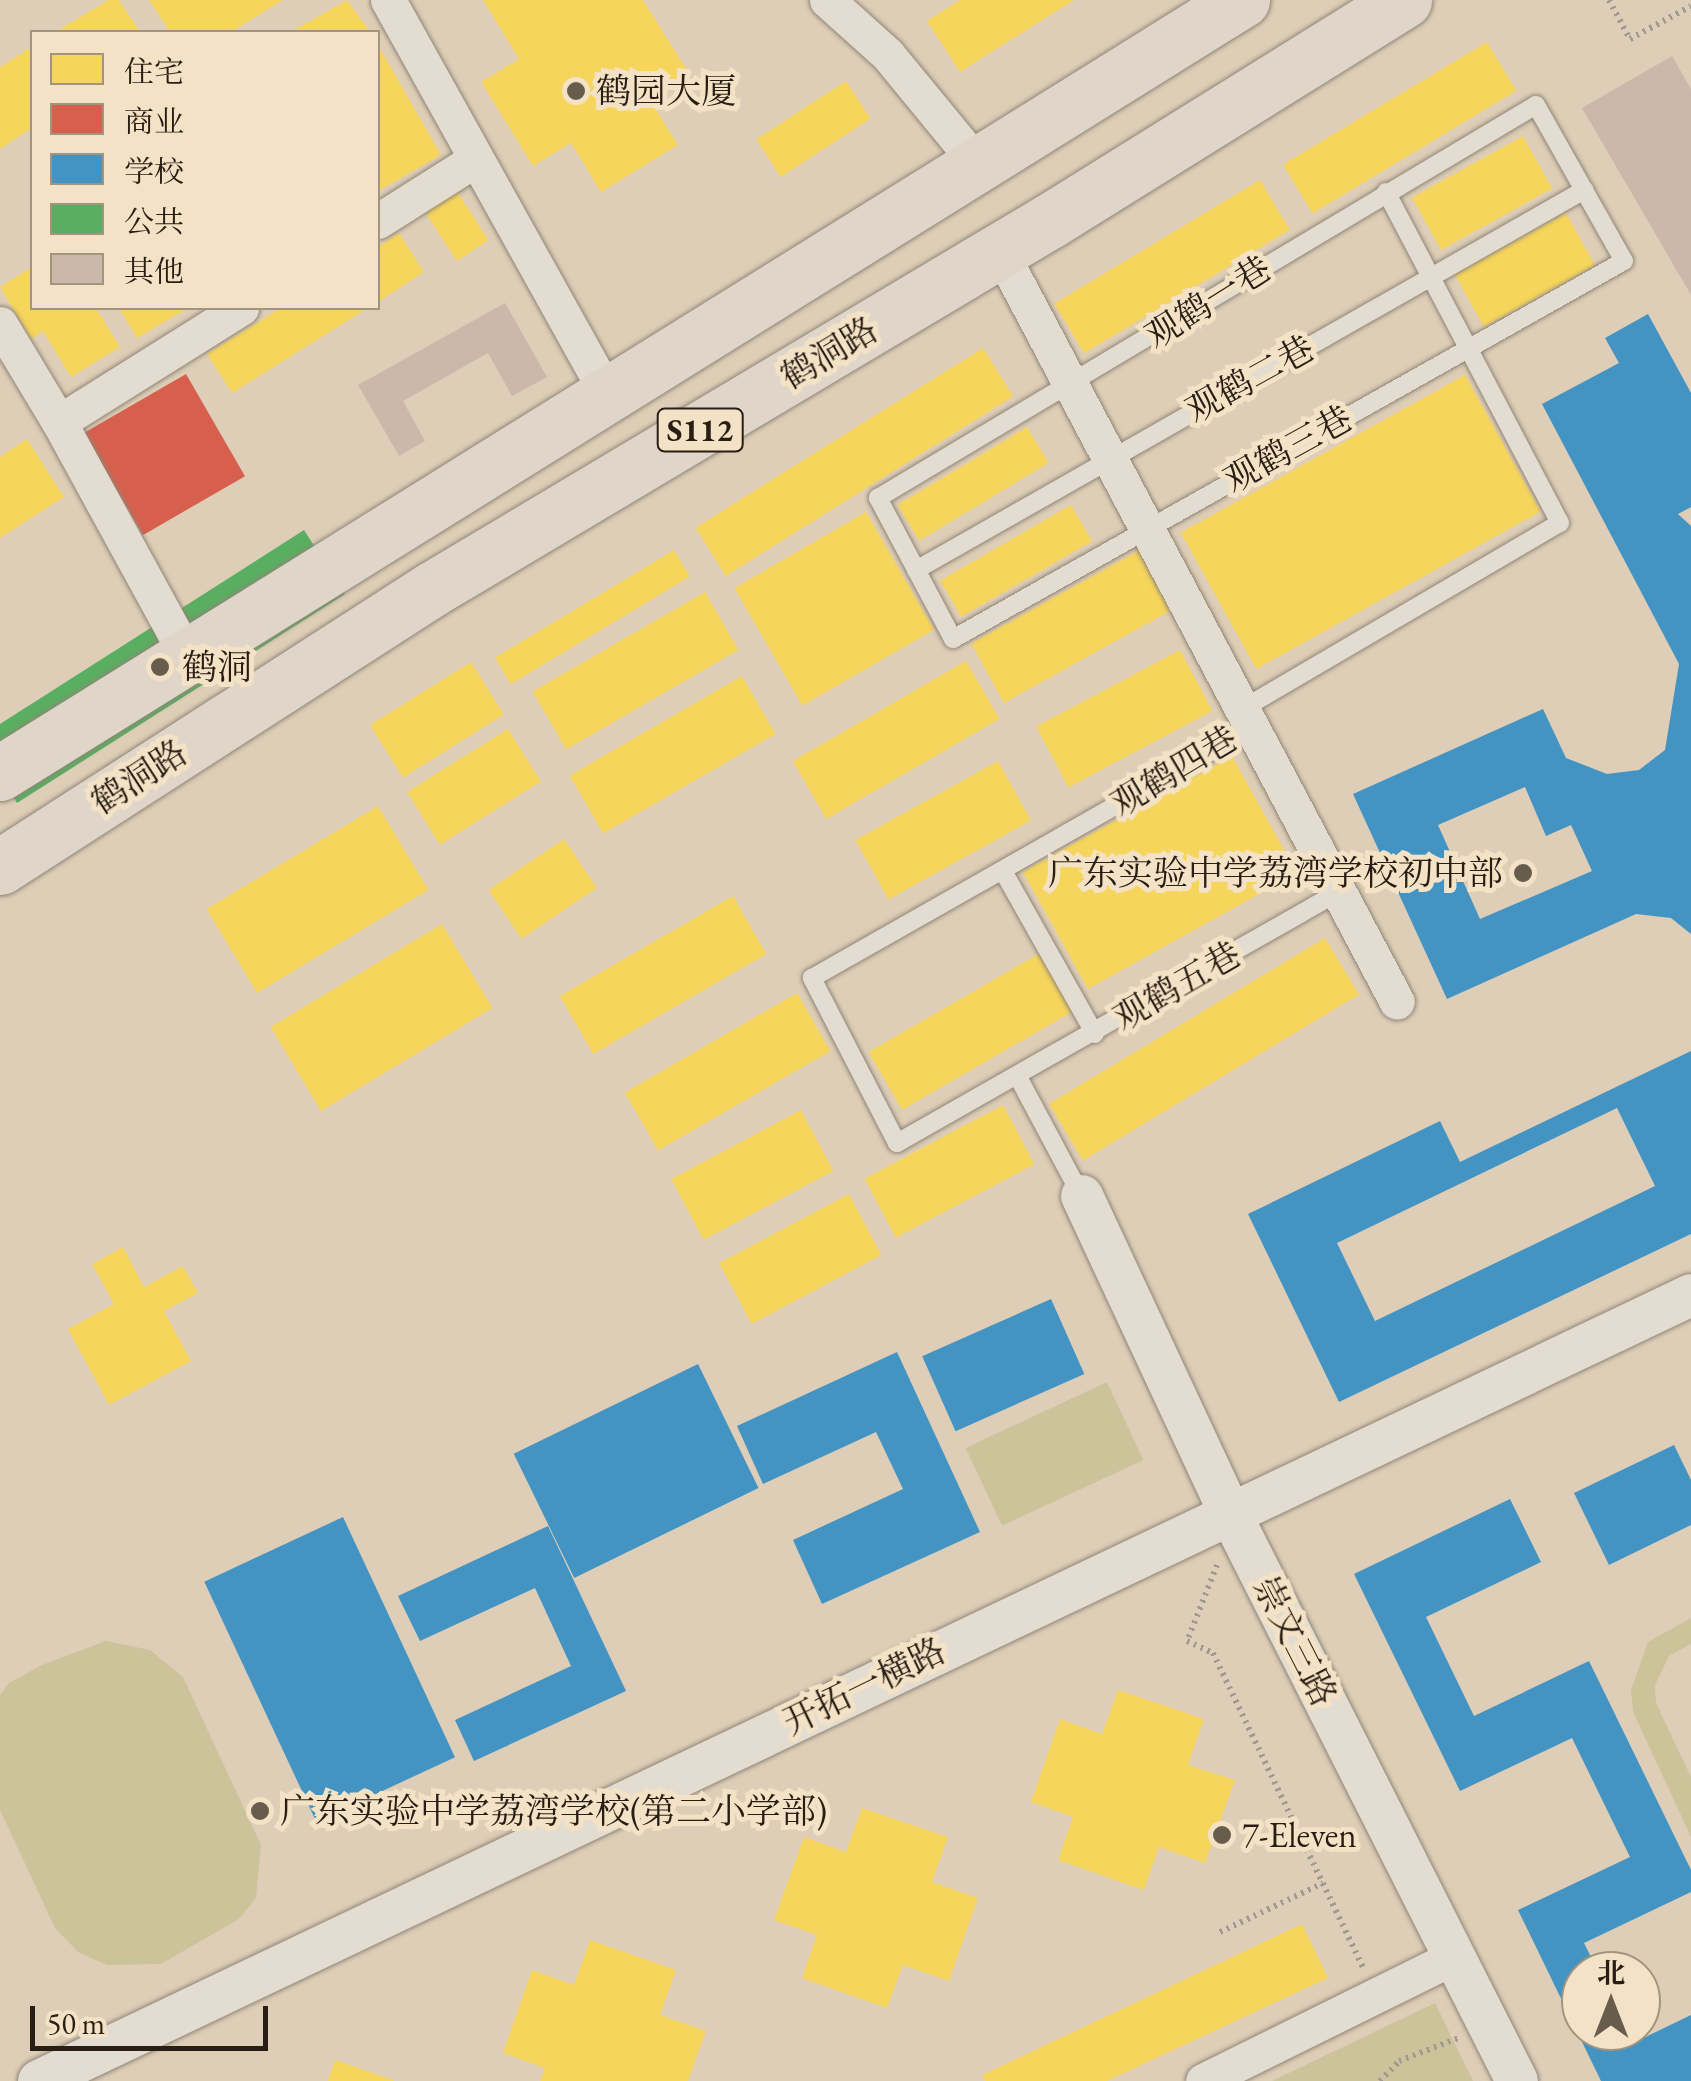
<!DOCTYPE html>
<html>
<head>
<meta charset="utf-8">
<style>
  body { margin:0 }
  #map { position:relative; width:1691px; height:2081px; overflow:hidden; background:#deceb7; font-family:"EB Garamond","Noto Serif SC",serif }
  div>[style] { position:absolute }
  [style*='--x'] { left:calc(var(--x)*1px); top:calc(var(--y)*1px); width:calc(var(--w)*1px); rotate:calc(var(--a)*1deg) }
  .green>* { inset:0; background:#ccc39a; transform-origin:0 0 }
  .homes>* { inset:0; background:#f6d55c; transform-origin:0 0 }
  .shops>* { inset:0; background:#d6604d; transform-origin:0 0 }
  .schools>* { inset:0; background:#4393c3; transform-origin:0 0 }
  .public>* { inset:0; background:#5aae61 }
  .building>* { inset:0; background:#ccb8aa }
  .path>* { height:6px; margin-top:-3px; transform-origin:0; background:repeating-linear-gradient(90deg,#a19a91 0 2.5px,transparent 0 7.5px) }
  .roads { filter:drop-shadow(0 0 2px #8f8577) drop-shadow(0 0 2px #8f8577) }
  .service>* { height:18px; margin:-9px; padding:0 9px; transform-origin:9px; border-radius:9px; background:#e3dcd0 }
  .minor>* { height:35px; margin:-17.5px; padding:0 17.5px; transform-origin:17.5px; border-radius:17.5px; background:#e3dcd0 }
  .tertiary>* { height:42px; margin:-21px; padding:0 21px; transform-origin:21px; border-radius:21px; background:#e3dcd0 }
  .primary>* { height:55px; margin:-27.5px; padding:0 27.5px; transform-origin:27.5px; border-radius:27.5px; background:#dfd6c9 }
  .dots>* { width:28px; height:28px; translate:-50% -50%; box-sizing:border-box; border:5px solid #f3e2c6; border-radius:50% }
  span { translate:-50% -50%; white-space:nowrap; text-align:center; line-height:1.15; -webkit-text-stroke:10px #f3e2c6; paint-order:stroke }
  .shield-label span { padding:2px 8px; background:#f3e2c6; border:2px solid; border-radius:8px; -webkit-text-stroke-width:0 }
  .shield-label { font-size:32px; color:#291e13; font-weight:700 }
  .poi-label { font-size:35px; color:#291e13 }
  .left { translate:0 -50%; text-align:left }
  .right { translate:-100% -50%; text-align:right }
  .street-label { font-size:35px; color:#291e13 }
  .legend { position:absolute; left:30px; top:30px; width:350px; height:280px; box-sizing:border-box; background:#f3e2c6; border:2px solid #a2947e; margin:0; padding:12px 18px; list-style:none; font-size:30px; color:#291e13 }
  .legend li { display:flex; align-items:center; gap:20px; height:50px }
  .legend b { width:50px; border:2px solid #a2947e }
  .north { position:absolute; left:1561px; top:1951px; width:100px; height:100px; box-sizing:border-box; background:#f3e2c6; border:2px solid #a2947e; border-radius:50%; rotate:0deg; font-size:28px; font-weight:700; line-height:40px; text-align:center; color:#291e13 }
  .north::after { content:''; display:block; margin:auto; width:35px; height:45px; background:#685c4c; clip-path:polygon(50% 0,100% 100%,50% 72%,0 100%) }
  .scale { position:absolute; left:30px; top:2006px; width:238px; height:45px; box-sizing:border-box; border:5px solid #291e13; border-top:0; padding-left:12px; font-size:30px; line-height:35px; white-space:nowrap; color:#291e13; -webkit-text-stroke:8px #f3e2c6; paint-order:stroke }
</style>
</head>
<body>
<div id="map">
  <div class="green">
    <i style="left:1107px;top:1382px;width:86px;height:156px;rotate:65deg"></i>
    <i style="clip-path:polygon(1691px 1618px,1691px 1644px,1669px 1656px,1655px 1685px,1656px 1703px,1691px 1777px,1691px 1837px,1633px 1712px,1631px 1690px,1648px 1642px)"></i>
    <i style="clip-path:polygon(106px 1641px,150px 1650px,183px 1677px,261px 1845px,256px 1898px,239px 1919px,161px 1964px,107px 1965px,78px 1952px,55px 1928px,0 1810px,0 1695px,9px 1683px,42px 1665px)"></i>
    <i style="clip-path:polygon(1435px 2003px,1473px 2081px,1272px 2081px)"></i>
  </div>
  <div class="homes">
    <i style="clip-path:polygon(108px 0,119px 0,140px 32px,56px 32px)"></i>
    <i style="clip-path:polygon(149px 0,283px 0,231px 32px,170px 32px)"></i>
    <i style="clip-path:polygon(347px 0,370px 32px,291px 32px)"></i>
    <i style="clip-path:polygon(483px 0,643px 0,690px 75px,650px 100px,678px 145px,601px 192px,571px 143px,533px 166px,481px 82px,519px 59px)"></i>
    <i style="clip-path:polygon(960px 0,1074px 0,960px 72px,927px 21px)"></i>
    <i style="left:1487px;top:42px;width:57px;height:238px;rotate:59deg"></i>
    <i style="clip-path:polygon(378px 45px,441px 155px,378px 191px)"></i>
    <i style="clip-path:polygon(32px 47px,32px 128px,0 149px,0 67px)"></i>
    <i style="left:846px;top:81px;width:45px;height:107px;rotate:57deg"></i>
    <i style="left:1523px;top:136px;width:60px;height:127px;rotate:61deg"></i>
    <i style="left:1260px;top:180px;width:58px;height:240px;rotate:59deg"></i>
    <i style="left:456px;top:190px;width:60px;height:38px;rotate:57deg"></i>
    <i style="left:1566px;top:213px;width:60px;height:127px;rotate:61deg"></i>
    <i style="clip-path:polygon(399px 233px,424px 272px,378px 302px,378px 247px)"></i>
    <i style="clip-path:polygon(32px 267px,32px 308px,96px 308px,120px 347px,71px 377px,43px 331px,31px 339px,0 287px)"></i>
    <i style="clip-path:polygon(119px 308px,188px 308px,137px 338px)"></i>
    <i style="clip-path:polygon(281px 308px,368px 308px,232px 393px,207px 354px)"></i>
    <i style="left:983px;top:348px;width:57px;height:339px;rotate:58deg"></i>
    <i style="left:1465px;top:375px;width:156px;height:325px;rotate:61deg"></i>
    <i style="left:1027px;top:427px;width:42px;height:151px;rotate:59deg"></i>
    <i style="clip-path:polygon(27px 439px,64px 497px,0 538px,0 457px)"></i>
    <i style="left:1071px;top:505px;width:42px;height:151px;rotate:60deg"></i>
    <i style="left:866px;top:512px;width:136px;height:152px;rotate:60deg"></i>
    <i style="left:1147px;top:546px;width:68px;height:201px;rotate:61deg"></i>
    <i style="left:674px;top:550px;width:31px;height:209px;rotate:59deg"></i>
    <i style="left:705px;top:592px;width:67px;height:199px;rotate:60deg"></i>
    <i style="left:1180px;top:650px;width:69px;height:163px;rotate:62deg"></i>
    <i style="left:966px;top:661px;width:67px;height:200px;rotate:60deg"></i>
    <i style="left:471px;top:662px;width:62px;height:119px;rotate:58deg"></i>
    <i style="left:742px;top:676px;width:67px;height:199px;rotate:60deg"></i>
    <i style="left:508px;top:729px;width:62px;height:119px;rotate:58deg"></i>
    <i style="left:1232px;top:756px;width:134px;height:239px;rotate:61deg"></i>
    <i style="left:998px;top:761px;width:68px;height:163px;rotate:61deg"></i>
    <i style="left:378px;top:806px;width:98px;height:200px;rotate:59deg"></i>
    <i style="left:564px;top:839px;width:59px;height:91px;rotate:56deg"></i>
    <i style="left:733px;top:896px;width:67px;height:200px;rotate:60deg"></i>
    <i style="left:442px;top:924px;width:98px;height:200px;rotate:59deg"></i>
    <i style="left:1325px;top:938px;width:66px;height:322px;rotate:59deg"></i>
    <i style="left:1040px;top:953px;width:67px;height:198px;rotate:60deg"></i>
    <i style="left:797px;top:993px;width:67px;height:199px;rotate:60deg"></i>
    <i style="left:1003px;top:1105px;width:67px;height:157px;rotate:62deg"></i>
    <i style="left:801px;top:1110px;width:69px;height:147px;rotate:62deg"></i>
    <i style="left:849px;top:1194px;width:69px;height:147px;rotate:62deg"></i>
    <i style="clip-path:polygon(123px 1247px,144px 1287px,183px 1266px,198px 1293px,164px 1311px,191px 1361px,109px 1405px,68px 1329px,114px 1304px,92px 1264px)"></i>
    <i style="clip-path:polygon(1118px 1690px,1204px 1719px,1188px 1765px,1235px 1780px,1205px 1863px,1159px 1847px,1144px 1890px,1058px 1860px,1073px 1817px,1031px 1802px,1060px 1719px,1102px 1734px)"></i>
    <i style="clip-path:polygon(862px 1808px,948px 1837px,932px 1882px,978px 1898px,949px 1981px,903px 1965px,887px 2008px,802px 1978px,817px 1935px,774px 1920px,804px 1837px,846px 1852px)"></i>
    <i style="clip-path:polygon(1302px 1924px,1328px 1978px,1107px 2081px,985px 2081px,982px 2075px)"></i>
    <i style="clip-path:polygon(590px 1940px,676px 1970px,660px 2015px,706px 2031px,688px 2081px,540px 2081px,545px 2068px,503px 2053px,532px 1970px,574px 1985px)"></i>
    <i style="clip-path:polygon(335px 2060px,393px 2080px,393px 2081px,328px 2081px)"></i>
  </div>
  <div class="shops">
    <i style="left:186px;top:374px;width:118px;height:118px;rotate:60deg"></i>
  </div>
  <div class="schools">
    <i style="clip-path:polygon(evenodd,1648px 314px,1691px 393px,1691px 507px,1678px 514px,1691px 526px,1691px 934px,1671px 918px,1636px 914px,1447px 999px,1353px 794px,1543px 709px,1566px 758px,1607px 774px,1639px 770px,1665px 750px,1679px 664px,1542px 404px,1619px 363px,1605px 338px,1648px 314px,1525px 787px,1546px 836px,1571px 825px,1592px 871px,1480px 919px,1438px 825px,1525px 787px)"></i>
    <i style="clip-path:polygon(evenodd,1691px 1051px,1691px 1234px,1339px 1402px,1248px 1214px,1440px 1121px,1460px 1162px,1691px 1051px,1617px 1108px,1655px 1186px,1375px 1321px,1337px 1243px,1617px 1108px)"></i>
    <i style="left:1051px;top:1299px;width:82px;height:141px;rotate:66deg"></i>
    <i style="clip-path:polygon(897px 1352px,980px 1532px,822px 1604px,793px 1540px,903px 1489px,876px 1432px,763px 1484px,737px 1426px)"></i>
    <i style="left:698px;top:1364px;width:138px;height:205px;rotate:64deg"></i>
    <i style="clip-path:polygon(1674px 1445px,1691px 1480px,1691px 1525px,1609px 1565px,1574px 1493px)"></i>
    <i style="clip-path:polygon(1510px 1499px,1541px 1562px,1426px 1617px,1474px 1716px,1589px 1661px,1691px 1870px,1691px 1892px,1584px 1943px,1598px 1971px,1581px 1971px,1581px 2031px,1627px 2031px,1633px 2043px,1691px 2015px,1691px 2081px,1601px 2081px,1518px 1910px,1630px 1857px,1572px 1738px,1460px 1791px,1354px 1574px)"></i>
    <i style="left:343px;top:1517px;width:265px;height:153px;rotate:65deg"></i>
    <i style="clip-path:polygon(548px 1526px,626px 1691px,474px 1761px,455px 1720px,571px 1666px,535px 1588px,420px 1641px,398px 1596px)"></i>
  </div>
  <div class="public">
    <i style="clip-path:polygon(304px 530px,345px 594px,17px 803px,0 777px,0 724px)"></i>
  </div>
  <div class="building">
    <i style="clip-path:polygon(1672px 56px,1691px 89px,1691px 295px,1582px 108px)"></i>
    <i style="clip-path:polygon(505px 303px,547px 377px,512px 396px,488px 353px,403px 401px,425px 441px,399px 456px,358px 385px)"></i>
  </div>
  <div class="path">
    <i style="--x:1609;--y:0;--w:44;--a:61.7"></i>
    <i style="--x:1630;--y:39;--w:69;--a:-28.4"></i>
    <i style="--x:1217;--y:1565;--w:82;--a:111.5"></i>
    <i style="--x:1187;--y:1641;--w:29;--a:25"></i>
    <i style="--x:1213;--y:1653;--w:348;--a:64.5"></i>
    <i style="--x:1220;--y:1932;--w:114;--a:-25.4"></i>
    <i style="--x:1380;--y:2081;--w:28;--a:-46"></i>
    <i style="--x:1399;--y:2061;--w:64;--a:-21"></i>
  </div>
  <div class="roads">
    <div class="service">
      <i style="--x:1536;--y:105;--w:179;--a:60.6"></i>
      <i style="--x:1624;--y:261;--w:770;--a:150.61"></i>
      <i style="--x:953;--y:639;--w:160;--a:-118"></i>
      <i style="--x:878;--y:498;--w:766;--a:-30.85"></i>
      <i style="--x:916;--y:570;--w:769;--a:-29.63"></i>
      <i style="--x:1003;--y:871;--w:187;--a:60.6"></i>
      <i style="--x:1335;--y:894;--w:504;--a:150.38"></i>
      <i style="--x:897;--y:1143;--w:186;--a:-117.3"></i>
      <i style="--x:812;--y:978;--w:502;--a:-29.58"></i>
      <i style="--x:1249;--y:730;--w:21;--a:-118"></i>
      <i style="--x:1239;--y:711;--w:372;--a:-30.4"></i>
      <i style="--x:1560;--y:523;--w:374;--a:-117.7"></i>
      <i style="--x:1018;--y:1077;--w:134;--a:61.9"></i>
    </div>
    <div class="minor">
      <i style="--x:388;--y:0;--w:450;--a:60.9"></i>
      <i style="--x:827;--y:0;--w:82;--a:42"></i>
      <i style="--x:888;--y:55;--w:139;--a:50.6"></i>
      <i style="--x:378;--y:221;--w:116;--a:-32.3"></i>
      <i style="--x:1000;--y:251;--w:849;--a:62.14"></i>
      <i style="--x:0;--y:324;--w:114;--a:59"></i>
      <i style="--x:186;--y:654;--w:264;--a:-118.7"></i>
      <i style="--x:59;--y:422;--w:215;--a:-32.1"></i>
      <i style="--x:1203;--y:2081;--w:282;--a:-26.3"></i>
    </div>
    <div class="tertiary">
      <i style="--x:1082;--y:1196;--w:350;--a:65"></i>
      <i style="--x:1230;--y:1513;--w:636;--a:63.19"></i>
      <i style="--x:39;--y:2081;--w:1829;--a:-25.44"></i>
    </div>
    <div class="primary">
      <i style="--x:0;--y:773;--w:1463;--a:-31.9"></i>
      <i style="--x:0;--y:867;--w:514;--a:-32.76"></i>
      <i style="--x:432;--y:589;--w:721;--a:-30.8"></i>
      <i style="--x:1051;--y:220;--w:416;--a:-31.9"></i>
    </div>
  </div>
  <div class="dots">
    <i style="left:576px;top:91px;background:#685c4c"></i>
    <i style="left:160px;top:667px;background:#685c4c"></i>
    <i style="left:1523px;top:873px;background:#685c4c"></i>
    <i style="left:260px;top:1811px;background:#685c4c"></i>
    <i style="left:1222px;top:1835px;background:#685c4c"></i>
  </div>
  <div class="shield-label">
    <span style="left:700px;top:430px">S112</span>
  </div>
  <div class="poi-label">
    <span class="left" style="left:596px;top:91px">鹤园大厦</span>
    <span class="left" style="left:182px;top:667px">鹤洞</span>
    <span class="right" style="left:1503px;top:873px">广东实验中学荔湾学校初中部</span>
    <span class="left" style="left:280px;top:1811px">广东实验中学荔湾学校(第二小学部)</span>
    <span class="left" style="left:1242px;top:1835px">7-Eleven</span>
  </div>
  <div class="street-label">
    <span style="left:1208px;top:302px;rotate:-32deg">观鹤一巷</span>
    <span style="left:829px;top:353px;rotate:-31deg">鹤洞路</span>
    <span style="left:1250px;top:379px;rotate:-29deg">观鹤二巷</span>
    <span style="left:1288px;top:449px;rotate:-29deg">观鹤三巷</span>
    <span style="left:1174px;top:771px;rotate:-31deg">观鹤四巷</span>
    <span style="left:139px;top:777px;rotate:-33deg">鹤洞路</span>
    <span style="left:1177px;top:986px;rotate:-30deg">观鹤五巷</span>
    <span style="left:1295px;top:1641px;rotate:63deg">崇文三路</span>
    <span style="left:864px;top:1686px;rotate:-26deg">开拓一横路</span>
  </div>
  <ul class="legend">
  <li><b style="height:28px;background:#f6d55c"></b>住宅</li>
  <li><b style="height:28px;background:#d6604d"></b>商业</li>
  <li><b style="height:28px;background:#4393c3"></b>学校</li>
  <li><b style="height:28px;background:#5aae61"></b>公共</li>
  <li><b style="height:28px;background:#ccb8aa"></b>其他</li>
  </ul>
  <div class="north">北</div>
  <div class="scale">50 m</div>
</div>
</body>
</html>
